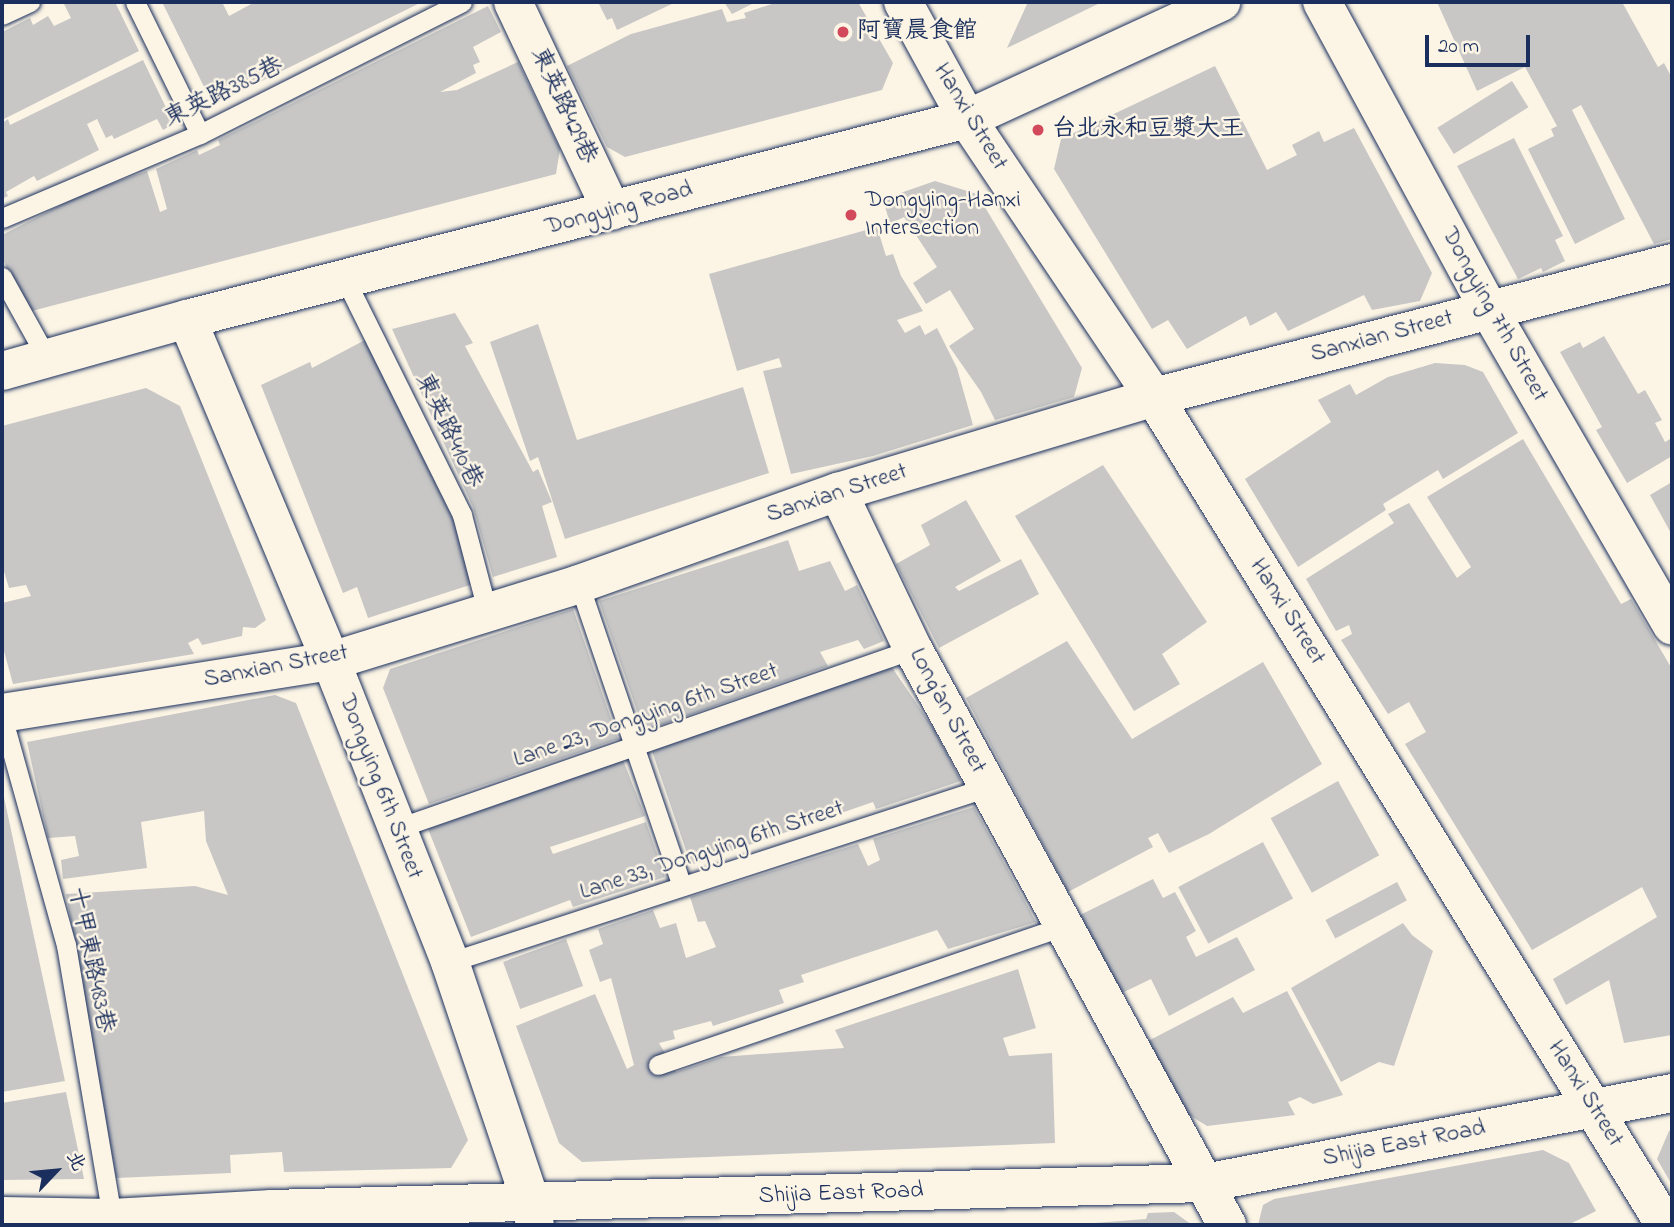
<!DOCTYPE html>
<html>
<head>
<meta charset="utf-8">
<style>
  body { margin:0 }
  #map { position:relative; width:1674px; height:1227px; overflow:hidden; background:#fcf5e5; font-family:"Indie Flower","LXGW WenKai TC",sans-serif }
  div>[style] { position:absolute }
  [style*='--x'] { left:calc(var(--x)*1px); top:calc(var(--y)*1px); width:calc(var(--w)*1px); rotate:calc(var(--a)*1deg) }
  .building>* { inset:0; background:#c8c7c6; transform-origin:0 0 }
  .roads { filter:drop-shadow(0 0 2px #1b2f5e) drop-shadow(0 0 2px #1b2f5e) }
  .lane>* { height:19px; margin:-9.5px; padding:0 9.5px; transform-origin:9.5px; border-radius:9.5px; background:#fcf5e5 }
  .street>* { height:38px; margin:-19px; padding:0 19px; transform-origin:19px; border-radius:19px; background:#fcf5e5 }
  .dots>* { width:19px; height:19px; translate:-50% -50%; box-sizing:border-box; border:4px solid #fcf5e5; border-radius:50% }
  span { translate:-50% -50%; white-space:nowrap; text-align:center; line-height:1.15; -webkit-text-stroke:5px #fcf5e5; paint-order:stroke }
  .poi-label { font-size:24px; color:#1b2f5e }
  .left { translate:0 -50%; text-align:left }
  .street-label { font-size:24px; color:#1b2f5e }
  .frame { position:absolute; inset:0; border:4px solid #1b2f5e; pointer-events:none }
  .north { position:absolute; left:21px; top:1136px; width:70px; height:70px; -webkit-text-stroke:5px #fcf5e5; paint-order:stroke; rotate:64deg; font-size:19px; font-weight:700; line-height:28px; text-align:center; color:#1b2f5e }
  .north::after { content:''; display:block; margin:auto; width:24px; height:32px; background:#1b2f5e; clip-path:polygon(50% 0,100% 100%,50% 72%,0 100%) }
  .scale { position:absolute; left:1425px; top:35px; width:105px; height:32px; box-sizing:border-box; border:4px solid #1b2f5e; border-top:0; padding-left:9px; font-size:21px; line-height:24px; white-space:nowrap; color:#1b2f5e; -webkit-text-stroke:5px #fcf5e5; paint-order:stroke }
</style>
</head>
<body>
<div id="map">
  <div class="building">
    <i style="clip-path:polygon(63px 2px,115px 2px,139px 51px,2px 120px,2px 32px,30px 18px,33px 25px,48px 16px,54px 26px,71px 18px)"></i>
    <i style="clip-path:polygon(162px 2px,222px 2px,229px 16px,255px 2px,422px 2px,213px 105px)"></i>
    <i style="clip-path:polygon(598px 2px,676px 2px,617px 30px,612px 18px,607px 20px)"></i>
    <i style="clip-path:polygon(724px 2px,756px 2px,732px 14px)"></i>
    <i style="clip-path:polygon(778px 2px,858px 2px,893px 63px,882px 90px,625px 157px,607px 147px,567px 66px,631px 34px,722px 9px,727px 22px,746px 18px,744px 13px)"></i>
    <i style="clip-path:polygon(1028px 2px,1102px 2px,1007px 48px)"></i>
    <i style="clip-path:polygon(1437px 2px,1622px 2px,1658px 67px,1664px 63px,1672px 78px,1672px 239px,1654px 244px,1581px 105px,1572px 110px,1625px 219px,1575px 244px,1528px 149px,1554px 136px,1551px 129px,1557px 126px,1525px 67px,1477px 91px)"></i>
    <i style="clip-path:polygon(488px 6px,501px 32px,473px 47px,480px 62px,473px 65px,476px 73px,440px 92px,457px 90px,518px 62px,560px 149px,556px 174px,28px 312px,2px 258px,2px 235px,85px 193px,147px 171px,160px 212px,167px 209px,156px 169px,197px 150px,199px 155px,220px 145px,218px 140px)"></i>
    <i style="clip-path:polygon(143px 60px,174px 124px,163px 130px,157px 119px,114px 139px,112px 135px,106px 138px,97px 119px,87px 124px,99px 150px,37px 181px,34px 176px,6px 192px,8px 196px,2px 199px,2px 123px,8px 119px,10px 125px)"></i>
    <i style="clip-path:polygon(1215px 66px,1267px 170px,1297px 155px,1292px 145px,1319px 131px,1324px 142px,1354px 128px,1432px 273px,1420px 301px,1372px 310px,1364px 295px,1288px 331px,1276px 312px,1250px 326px,1246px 316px,1187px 349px,1168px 320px,1152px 329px,1054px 169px,1061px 139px)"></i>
    <i style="left:1512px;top:81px;width:31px;height:88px;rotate:58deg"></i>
    <i style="clip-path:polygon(1514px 138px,1563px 236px,1555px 240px,1565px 261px,1543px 272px,1541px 268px,1518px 279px,1457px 166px)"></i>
    <i style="clip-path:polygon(935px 181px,977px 194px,1082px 368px,1074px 397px,995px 420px,981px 392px,949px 346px,974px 329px,950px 290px,926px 304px,913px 283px,937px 267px,904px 217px,890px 224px,883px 199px)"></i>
    <i style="clip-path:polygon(877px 227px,886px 256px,893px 254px,901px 276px,923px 311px,897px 320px,905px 333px,920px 325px,925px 335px,937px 328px,957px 368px,973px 425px,873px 456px,791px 474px,763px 371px,782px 367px,779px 358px,737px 371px,709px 274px)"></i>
    <i style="clip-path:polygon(455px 313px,473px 343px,465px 346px,533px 472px,538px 469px,552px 502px,542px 506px,557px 557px,493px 577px,473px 507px,392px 329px)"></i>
    <i style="clip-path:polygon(538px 324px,577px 440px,743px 387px,769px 473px,565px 539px,538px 457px,530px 461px,490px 342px)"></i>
    <i style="clip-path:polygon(1604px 336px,1638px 394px,1645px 390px,1662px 420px,1655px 423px,1665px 442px,1670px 439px,1672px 444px,1672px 456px,1627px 483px,1596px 430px,1602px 427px,1560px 352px,1580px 342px,1583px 348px)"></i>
    <i style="clip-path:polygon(365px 340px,456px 524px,473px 584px,368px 618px,357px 587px,343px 593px,261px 385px,310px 362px,312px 368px)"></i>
    <i style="clip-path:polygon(1435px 363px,1465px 365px,1483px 372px,1518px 433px,1443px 479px,1438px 470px,1383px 504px,1386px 510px,1298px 567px,1245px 479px,1331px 422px,1318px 400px,1350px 384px,1356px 395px,1388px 377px)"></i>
    <i style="clip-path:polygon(146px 388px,180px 406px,266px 620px,255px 628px,243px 627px,242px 636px,202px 645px,198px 638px,188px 643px,194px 654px,13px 684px,2px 644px,2px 603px,31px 596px,26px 585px,9px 588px,2px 565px,2px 426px)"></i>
    <i style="clip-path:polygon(1523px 439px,1621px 604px,1631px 599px,1672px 669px,1672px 1035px,1624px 1043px,1609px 980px,1566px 1005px,1553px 979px,1657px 917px,1642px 887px,1532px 950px,1405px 744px,1426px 732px,1409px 702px,1388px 714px,1341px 640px,1352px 634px,1349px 625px,1336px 631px,1306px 579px,1394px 523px,1388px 514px,1409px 503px,1457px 578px,1471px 567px,1427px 497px)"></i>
    <i style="clip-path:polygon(1103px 465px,1207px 622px,1162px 654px,1180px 684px,1134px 711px,1015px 516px)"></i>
    <i style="clip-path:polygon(1672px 482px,1672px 535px,1650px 495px)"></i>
    <i style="clip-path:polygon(966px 500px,1001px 561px,955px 587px,959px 591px,1021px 559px,1039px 594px,939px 648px,896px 564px,930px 545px,921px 525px)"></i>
    <i style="clip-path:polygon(788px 540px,799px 571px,830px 561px,845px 591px,857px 585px,884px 641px,864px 649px,858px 640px,820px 652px,828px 666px,644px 731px,599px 601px)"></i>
    <i style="clip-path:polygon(573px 609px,618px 739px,429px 804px,383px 688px,390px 669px)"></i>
    <i style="clip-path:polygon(1067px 641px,1132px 739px,1263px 662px,1322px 764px,1209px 834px,1169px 853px,1158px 833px,1148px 838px,1153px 847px,1068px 892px,966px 698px)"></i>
    <i style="clip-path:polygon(891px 666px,934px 729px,961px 781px,876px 809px,873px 802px,691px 865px,652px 751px)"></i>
    <i style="clip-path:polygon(275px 695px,296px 703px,468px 1140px,451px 1168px,284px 1172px,282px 1152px,230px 1155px,231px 1173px,116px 1178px,66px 894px,195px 886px,228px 895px,206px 841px,204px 811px,141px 822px,147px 868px,63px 879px,61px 860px,79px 856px,75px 836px,48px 838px,27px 742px)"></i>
    <i style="clip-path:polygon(623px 760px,645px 816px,550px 847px,553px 854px,646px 822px,665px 877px,573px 907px,570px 900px,471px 937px,428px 829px)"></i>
    <i style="left:1338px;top:781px;width:85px;height:77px;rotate:61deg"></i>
    <i style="clip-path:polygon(2px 788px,65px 1081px,2px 1092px)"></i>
    <i style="clip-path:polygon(974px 807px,1036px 922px,948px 949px,937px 930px,801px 975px,804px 982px,779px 990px,784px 1003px,713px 1026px,711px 1021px,673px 1031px,675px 1039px,659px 1043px,676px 1072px,721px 1057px,844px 1048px,835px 1030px,1018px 969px,1036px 1028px,1003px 1038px,1009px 1056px,1052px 1053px,1055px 1143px,582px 1162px,559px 1143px,516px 1026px,595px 994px,627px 1069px,634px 1065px,611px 978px,600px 982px,589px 950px,603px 944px,598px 929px,653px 910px,660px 928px,676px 923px,686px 958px,716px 947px,705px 921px,698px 922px,690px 897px,858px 844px,868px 866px,880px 860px,873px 839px)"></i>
    <i style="left:1263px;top:842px;width:64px;height:96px;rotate:62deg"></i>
    <i style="clip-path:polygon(1153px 879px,1163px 898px,1175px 892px,1196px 931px,1186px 937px,1196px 957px,1237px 937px,1255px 970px,1169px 1016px,1151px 979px,1122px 993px,1080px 915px)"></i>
    <i style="left:1397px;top:882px;width:21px;height:81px;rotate:62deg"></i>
    <i style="clip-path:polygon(1403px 923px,1412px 935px,1433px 951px,1394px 1066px,1379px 1062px,1341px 1082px,1291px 988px)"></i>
    <i style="left:566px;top:939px;width:50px;height:67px;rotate:70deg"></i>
    <i style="clip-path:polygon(1287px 991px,1343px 1095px,1313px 1104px,1300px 1097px,1288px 1102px,1295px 1115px,1207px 1126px,1186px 1113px,1148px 1041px,1233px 997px,1243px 1013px)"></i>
    <i style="clip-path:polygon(66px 1092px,84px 1179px,2px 1180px,2px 1103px)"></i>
    <i style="clip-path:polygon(1672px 1130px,1672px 1185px,1657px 1159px,1669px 1131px)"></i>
    <i style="clip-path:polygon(1543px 1150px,1569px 1163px,1596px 1211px,1568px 1225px,1258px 1225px,1263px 1205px,1274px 1199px)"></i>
    <i style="clip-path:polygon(1174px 1212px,1192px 1225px,1069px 1225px,1146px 1219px,1148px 1213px)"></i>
  </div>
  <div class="roads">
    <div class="lane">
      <i style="--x:135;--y:2;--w:147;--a:63.8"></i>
      <i style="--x:2;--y:15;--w:31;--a:-25"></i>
      <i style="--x:2;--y:218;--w:215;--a:-23"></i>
      <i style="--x:200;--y:134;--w:293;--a:-26.7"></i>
      <i style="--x:2;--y:277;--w:95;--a:61"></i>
      <i style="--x:346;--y:281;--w:261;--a:63.6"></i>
      <i style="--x:462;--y:515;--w:98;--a:75.3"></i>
      <i style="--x:579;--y:584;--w:319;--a:71.2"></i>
      <i style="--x:2;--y:716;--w:238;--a:74.4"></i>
      <i style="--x:66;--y:945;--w:277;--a:80.4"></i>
      <i style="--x:395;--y:829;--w:548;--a:-19.16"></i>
      <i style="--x:450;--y:962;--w:566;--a:-18.02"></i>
      <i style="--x:658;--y:1065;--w:428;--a:-18.9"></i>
    </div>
    <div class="street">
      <i style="--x:513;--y:2;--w:231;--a:64.7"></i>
      <i style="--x:903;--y:2;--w:133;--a:61.3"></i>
      <i style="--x:967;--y:119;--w:335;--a:56.1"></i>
      <i style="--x:1154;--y:397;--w:973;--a:58.32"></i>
      <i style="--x:1322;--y:2;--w:348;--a:61.5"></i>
      <i style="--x:1488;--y:308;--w:367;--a:59.9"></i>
      <i style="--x:187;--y:319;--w:371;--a:67.2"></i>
      <i style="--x:331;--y:661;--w:324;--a:68.4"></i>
      <i style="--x:450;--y:962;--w:254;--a:71.4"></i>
      <i style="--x:531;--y:1203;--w:22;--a:80"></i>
      <i style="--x:2;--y:371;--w:192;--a:-15.7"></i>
      <i style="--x:187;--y:319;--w:805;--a:-14.38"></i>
      <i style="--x:967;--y:119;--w:280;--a:-24.7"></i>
      <i style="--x:838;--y:492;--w:174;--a:64.5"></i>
      <i style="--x:913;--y:649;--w:656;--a:61.4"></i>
      <i style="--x:2;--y:713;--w:333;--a:-9"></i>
      <i style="--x:331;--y:661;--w:260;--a:-17.2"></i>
      <i style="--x:579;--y:584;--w:275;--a:-19.6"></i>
      <i style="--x:838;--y:492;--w:330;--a:-16.7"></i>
      <i style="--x:1154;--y:397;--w:535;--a:-14.5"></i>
      <i style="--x:2;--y:1216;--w:110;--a:1"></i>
      <i style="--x:112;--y:1218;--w:160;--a:-3.2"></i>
      <i style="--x:272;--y:1209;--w:933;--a:-1.6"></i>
      <i style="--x:1205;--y:1183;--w:476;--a:-10.9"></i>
    </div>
  </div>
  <div class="dots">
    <i style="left:843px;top:32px;background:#d1495b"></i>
    <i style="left:1038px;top:130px;background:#d1495b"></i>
    <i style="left:851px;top:215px;background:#d1495b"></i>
  </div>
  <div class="poi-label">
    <span class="left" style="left:857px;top:32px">阿寶晨食館</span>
    <span class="left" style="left:1052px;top:130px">台北永和豆漿大王</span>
    <span class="left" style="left:865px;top:215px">Dongying-Hanxi<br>Intersection</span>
  </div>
  <div class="street-label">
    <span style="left:224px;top:93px;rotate:-26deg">東英路385巷</span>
    <span style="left:563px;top:106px;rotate:65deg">東英路429巷</span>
    <span style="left:970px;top:117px;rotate:59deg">Hanxi Street</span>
    <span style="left:619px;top:209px;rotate:-15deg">Dongying Road</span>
    <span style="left:1494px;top:315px;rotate:61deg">Dongying 7th Street</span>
    <span style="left:1382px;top:337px;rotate:-15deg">Sanxian Street</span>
    <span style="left:448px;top:431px;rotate:64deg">東英路410巷</span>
    <span style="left:837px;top:494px;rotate:-18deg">Sanxian Street</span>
    <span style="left:1287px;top:612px;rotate:58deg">Hanxi Street</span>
    <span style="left:276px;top:667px;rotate:-11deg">Sanxian Street</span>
    <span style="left:947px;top:711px;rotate:62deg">Long’an Street</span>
    <span style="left:646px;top:716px;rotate:-19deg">Lane 23, Dongying 6th Street</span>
    <span style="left:380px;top:787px;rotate:69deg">Dongying 6th Street</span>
    <span style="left:712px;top:851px;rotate:-18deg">Lane 33, Dongying 6th Street</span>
    <span style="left:90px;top:960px;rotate:78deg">十甲東路483巷</span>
    <span style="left:1585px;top:1094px;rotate:58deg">Hanxi Street</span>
    <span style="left:1404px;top:1144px;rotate:-11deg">Shijia East Road</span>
    <span style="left:841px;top:1194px;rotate:-2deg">Shijia East Road</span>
  </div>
  <div class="frame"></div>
  <div class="north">北</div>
  <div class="scale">20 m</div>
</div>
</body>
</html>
